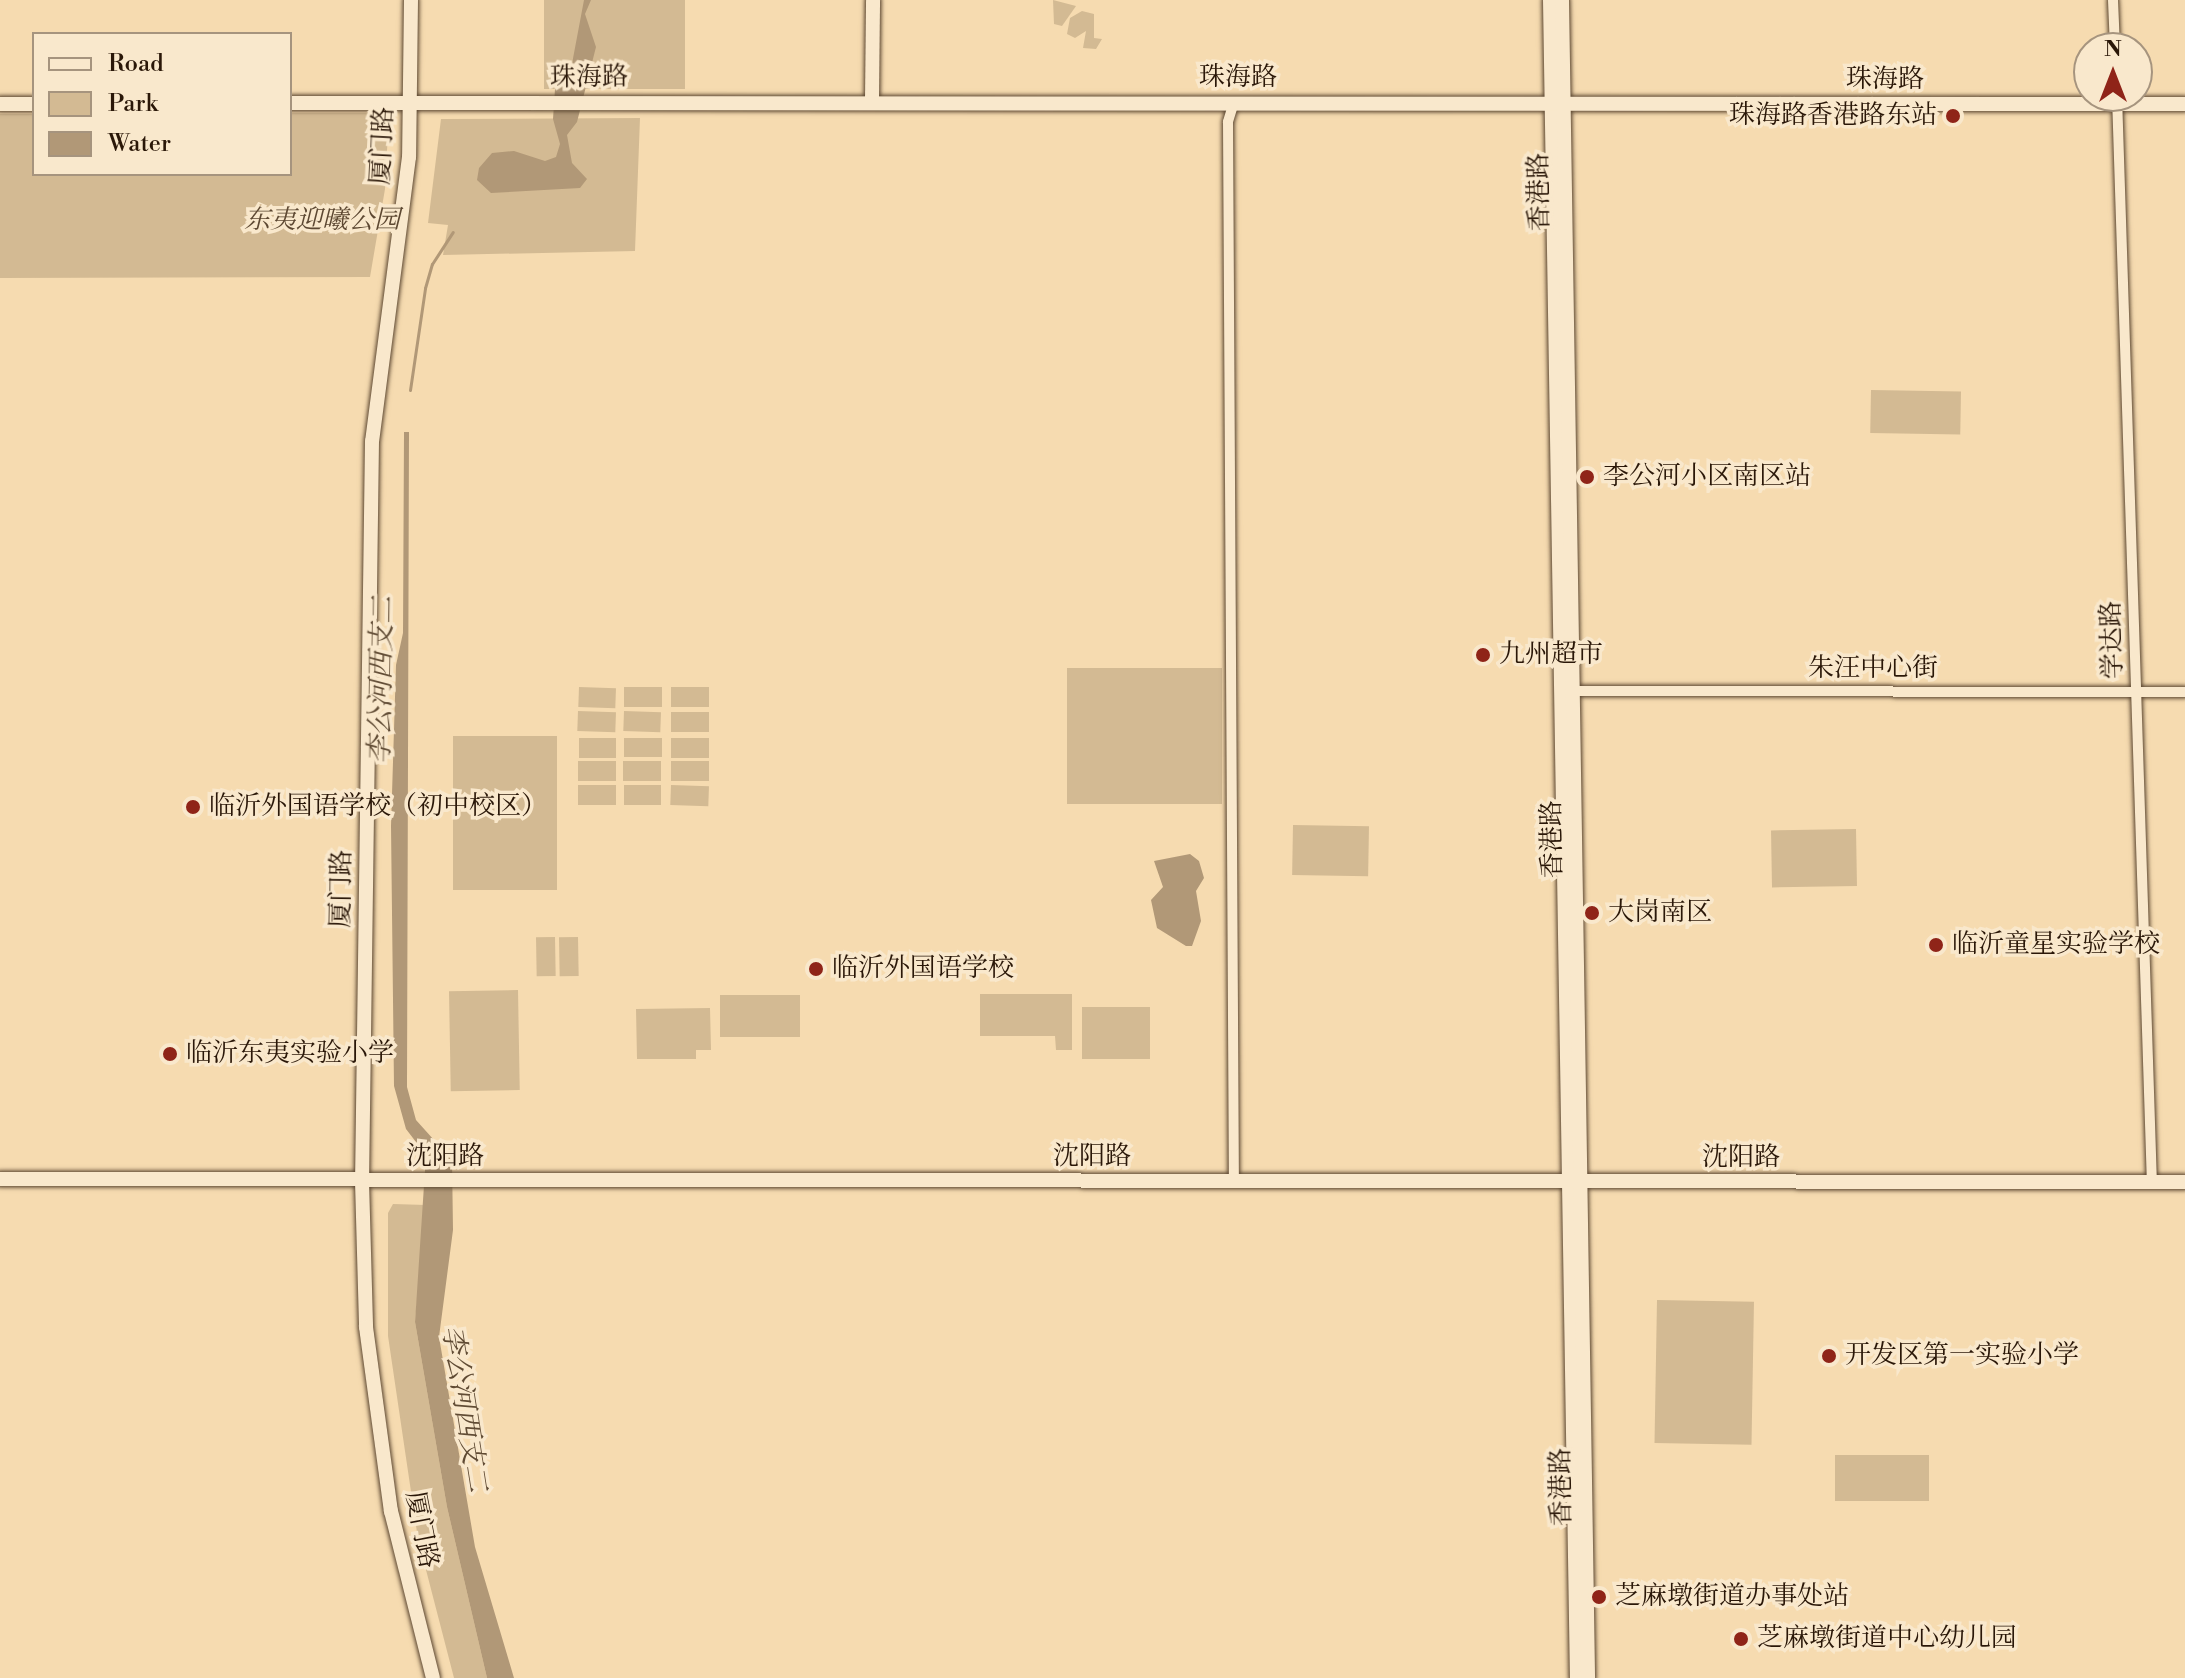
<!DOCTYPE html>
<html>
<head>
<meta charset="utf-8">
<style>
  body { margin:0 }
  #map { position:relative; width:2185px; height:1678px; overflow:hidden; background:#f6dbb0; font-family:"Libre Bodoni","Noto Serif SC",serif }
  div>[style] { position:absolute }
  [style*='--x'] { left:calc(var(--x)*1px); top:calc(var(--y)*1px); width:calc(var(--w)*1px); rotate:calc(var(--a)*1deg) }
  .green>* { inset:0; background:#d3ba93; transform-origin:0 0 }
  .water>* { inset:0; background:#b19877 }
  .stream>* { height:3px; margin:-1.5px; padding:0 1.5px; transform-origin:1.5px; border-radius:1.5px; background:#b19877 }
  .roads { filter:drop-shadow(0 0 2px #5d4832) drop-shadow(0 0 2px #5d4832) }
  .street>* { height:10px; margin:-5px; padding:0 5px; transform-origin:5px; border-radius:5px; background:#f9e8cc }
  .secondary>* { height:14px; margin:-7px; padding:0 7px; transform-origin:7px; border-radius:7px; background:#f9e8cc }
  .dots>* { width:22px; height:22px; translate:-50% -50%; box-sizing:border-box; border:4px solid #f9e8cc; border-radius:50% }
  span { translate:-50% -50%; white-space:nowrap; text-align:center; line-height:1.15; -webkit-text-stroke:7px #f9e8cc; paint-order:stroke }
  .street-label { font-size:26px; color:#2a1708 }
  .poi-label { font-size:26px; color:#2a1708 }
  .right { translate:-100% -50%; text-align:right }
  .left { translate:0 -50%; text-align:left }
  .park-label { font-size:26px; color:#5d4832; font-style:italic }
  .water-label { font-size:28px; color:#604b34; font-style:italic }
  .legend { position:absolute; left:32px; top:32px; width:260px; height:144px; box-sizing:border-box; background:#f9e8cc; border:2px solid #a6947e; margin:0; padding:10px 14px; list-style:none; font-size:24px; color:#2a1708 }
  .legend li { display:flex; align-items:center; gap:16px; height:40px }
  .legend b { width:40px; border:2px solid #a6947e }
  .north { position:absolute; left:2073px; top:32px; width:80px; height:80px; box-sizing:border-box; background:#f9e8cc; border:2px solid #a6947e; border-radius:50%; rotate:0deg; font-size:22px; font-weight:700; line-height:32px; text-align:center; color:#2a1708 }
  .north::after { content:''; display:block; margin:auto; width:28px; height:36px; background:#8f2418; clip-path:polygon(50% 0,100% 100%,50% 72%,0 100%) }
</style>
</head>
<body>
<div id="map">
  <div class="green">
    <i style="left:544px;top:0;width:141px;height:89px"></i>
    <i style="clip-path:polygon(1053px 0,1076px 6px,1062px 26px,1054px 24px)"></i>
    <i style="clip-path:polygon(1082px 11px,1094px 14px,1094px 38px,1102px 39px,1096px 49px,1083px 48px,1086px 31px,1075px 38px,1067px 34px,1070px 18px)"></i>
    <i style="clip-path:polygon(290px 113px,379px 113px,388px 132px,385px 189px,370px 277px,0 278px,0 114px,34px 114px,34px 174px,290px 174px)"></i>
    <i style="clip-path:polygon(640px 118px,635px 251px,443px 255px,448px 225px,428px 223px,441px 119px)"></i>
    <i style="left:1871px;top:390px;width:90px;height:43px;rotate:1deg"></i>
    <i style="left:1067px;top:668px;width:155px;height:136px"></i>
    <i style="left:579px;top:687px;width:37px;height:20px;rotate:2deg"></i>
    <i style="left:624px;top:687px;width:38px;height:20px"></i>
    <i style="left:671px;top:687px;width:38px;height:20px"></i>
    <i style="left:578px;top:711px;width:38px;height:20px;rotate:2deg"></i>
    <i style="left:624px;top:711px;width:37px;height:20px;rotate:2deg"></i>
    <i style="left:671px;top:712px;width:38px;height:20px"></i>
    <i style="left:453px;top:736px;width:104px;height:154px"></i>
    <i style="left:579px;top:738px;width:37px;height:20px"></i>
    <i style="left:624px;top:738px;width:38px;height:19px"></i>
    <i style="left:671px;top:738px;width:38px;height:20px"></i>
    <i style="left:578px;top:761px;width:38px;height:20px"></i>
    <i style="left:623px;top:761px;width:38px;height:20px"></i>
    <i style="left:671px;top:761px;width:38px;height:20px"></i>
    <i style="left:578px;top:785px;width:38px;height:20px"></i>
    <i style="left:624px;top:785px;width:37px;height:20px"></i>
    <i style="left:671px;top:785px;width:38px;height:20px;rotate:2deg"></i>
    <i style="left:1293px;top:825px;width:76px;height:50px;rotate:1deg"></i>
    <i style="left:1856px;top:829px;width:57px;height:85px;rotate:89deg"></i>
    <i style="left:555px;top:937px;width:39px;height:19px;rotate:89deg"></i>
    <i style="left:578px;top:937px;width:39px;height:19px;rotate:89deg"></i>
    <i style="left:518px;top:990px;width:100px;height:69px;rotate:89deg"></i>
    <i style="clip-path:polygon(980px 994px,1072px 994px,1072px 1050px,1056px 1050px,1055px 1036px,980px 1036px)"></i>
    <i style="left:720px;top:995px;width:80px;height:42px"></i>
    <i style="left:1082px;top:1007px;width:68px;height:52px"></i>
    <i style="clip-path:polygon(710px 1008px,711px 1050px,696px 1050px,696px 1059px,637px 1059px,636px 1009px)"></i>
    <i style="clip-path:polygon(393px 1204px,426px 1205px,415px 1322px,447px 1507px,487px 1678px,454px 1678px,418px 1539px,388px 1336px,388px 1213px)"></i>
    <i style="left:1657px;top:1300px;width:97px;height:143px;rotate:1deg"></i>
    <i style="left:1835px;top:1455px;width:94px;height:46px"></i>
  </div>
  <div class="water">
    <i style="clip-path:polygon(584px 0,591px 0,585px 14px,596px 47px,577px 122px,567px 135px,572px 163px,587px 179px,580px 188px,491px 193px,477px 180px,479px 168px,492px 153px,514px 151px,545px 161px,556px 157px,560px 144px,553px 119px,555px 89px,571px 69px)"></i>
    <i style="clip-path:polygon(404px 432px,409px 432px,407px 1087px,416px 1120px,452px 1160px,453px 1230px,439px 1337px,475px 1547px,514px 1678px,487px 1678px,447px 1507px,415px 1322px,426px 1155px,406px 1129px,394px 1086px,391px 826px,396px 665px,403px 633px)"></i>
    <i style="clip-path:polygon(1190px 854px,1199px 861px,1204px 878px,1196px 891px,1201px 921px,1192px 946px,1186px 946px,1157px 928px,1151px 900px,1163px 887px,1154px 861px)"></i>
  </div>
  <div class="stream">
    <i style="--x:410;--y:390;--w:103;--a:-81.6"></i>
    <i style="--x:425;--y:288;--w:25;--a:-74"></i>
    <i style="--x:432;--y:264;--w:38;--a:-57"></i>
  </div>
  <div class="roads">
    <div class="street">
      <i style="--x:2113;--y:0;--w:48;--a:87.6"></i>
      <i style="--x:2117;--y:96;--w:1088;--a:88.16"></i>
      <i style="--x:1234;--y:102;--w:21;--a:107"></i>
      <i style="--x:1228;--y:122;--w:1059;--a:89.68"></i>
      <i style="--x:1567;--y:691;--w:618;--a:0.09"></i>
    </div>
    <div class="secondary">
      <i style="--x:411;--y:0;--w:157;--a:90.7"></i>
      <i style="--x:409;--y:157;--w:286;--a:97.4"></i>
      <i style="--x:372;--y:441;--w:740;--a:90.77"></i>
      <i style="--x:362;--y:1181;--w:146;--a:88.4"></i>
      <i style="--x:366;--y:1327;--w:186;--a:82.3"></i>
      <i style="--x:391;--y:1511;--w:172;--a:75.9"></i>
      <i style="--x:1550;--y:0;--w:1678;--a:89.08"></i>
      <i style="--x:1562;--y:0;--w:1678;--a:89.11"></i>
      <i style="--x:872;--y:100;--w:100;--a:-89.4"></i>
      <i style="--x:290;--y:103;--w:1895;--a:0.03"></i>
      <i style="--x:0;--y:104;--w:34;--a:0"></i>
      <i style="--x:0;--y:1179;--w:2185;--a:0.08"></i>
    </div>
  </div>
  <div class="dots">
    <i style="left:1953px;top:116px;background:#8f2418"></i>
    <i style="left:1587px;top:477px;background:#8f2418"></i>
    <i style="left:1483px;top:655px;background:#8f2418"></i>
    <i style="left:193px;top:807px;background:#8f2418"></i>
    <i style="left:1592px;top:913px;background:#8f2418"></i>
    <i style="left:1936px;top:945px;background:#8f2418"></i>
    <i style="left:816px;top:969px;background:#8f2418"></i>
    <i style="left:170px;top:1054px;background:#8f2418"></i>
    <i style="left:1829px;top:1356px;background:#8f2418"></i>
    <i style="left:1599px;top:1597px;background:#8f2418"></i>
    <i style="left:1741px;top:1639px;background:#8f2418"></i>
  </div>
  <div class="street-label">
    <span style="left:589px;top:78px;rotate:-1deg">珠海路</span>
    <span style="left:1238px;top:78px">珠海路</span>
    <span style="left:1885px;top:80px">珠海路</span>
    <span style="left:383px;top:146px;rotate:-87deg">厦门路</span>
    <span style="left:1540px;top:192px;rotate:-91deg">香港路</span>
    <span style="left:2113px;top:640px;rotate:-92deg">学达路</span>
    <span style="left:1873px;top:669px">朱汪中心街</span>
    <span style="left:1553px;top:839px;rotate:-91deg">香港路</span>
    <span style="left:342px;top:889px;rotate:-89deg">厦门路</span>
    <span style="left:445px;top:1157px">沈阳路</span>
    <span style="left:1092px;top:1157px">沈阳路</span>
    <span style="left:1741px;top:1158px">沈阳路</span>
    <span style="left:1562px;top:1487px;rotate:-91deg">香港路</span>
    <span style="left:421px;top:1530px;rotate:79deg">厦门路</span>
  </div>
  <div class="poi-label">
    <span class="right" style="left:1937px;top:116px">珠海路香港路东站</span>
    <span class="left" style="left:1603px;top:477px">李公河小区南区站</span>
    <span class="left" style="left:1499px;top:655px">九州超市</span>
    <span class="left" style="left:209px;top:807px">临沂外国语学校（初中校区）</span>
    <span class="left" style="left:1608px;top:913px">大岗南区</span>
    <span class="left" style="left:1952px;top:945px">临沂童星实验学校</span>
    <span class="left" style="left:832px;top:969px">临沂外国语学校</span>
    <span class="left" style="left:186px;top:1054px">临沂东夷实验小学</span>
    <span class="left" style="left:1845px;top:1356px">开发区第一实验小学</span>
    <span class="left" style="left:1615px;top:1597px">芝麻墩街道办事处站</span>
    <span class="left" style="left:1757px;top:1639px">芝麻墩街道中心幼儿园</span>
  </div>
  <div class="park-label">
    <span style="left:322px;top:221px">东夷迎曦公园</span>
  </div>
  <div class="water-label">
    <span style="left:382px;top:680px;rotate:-89deg">李公河西支二</span>
    <span style="left:464px;top:1409px;rotate:81deg">李公河西支二</span>
  </div>
  <ul class="legend">
  <li><b style="height:10px;background:#f9e8cc"></b>Road</li>
  <li><b style="height:22px;background:#d3ba93"></b>Park</li>
  <li><b style="height:22px;background:#b19877"></b>Water</li>
  </ul>
  <div class="north">N</div>
</div>
</body>
</html>
